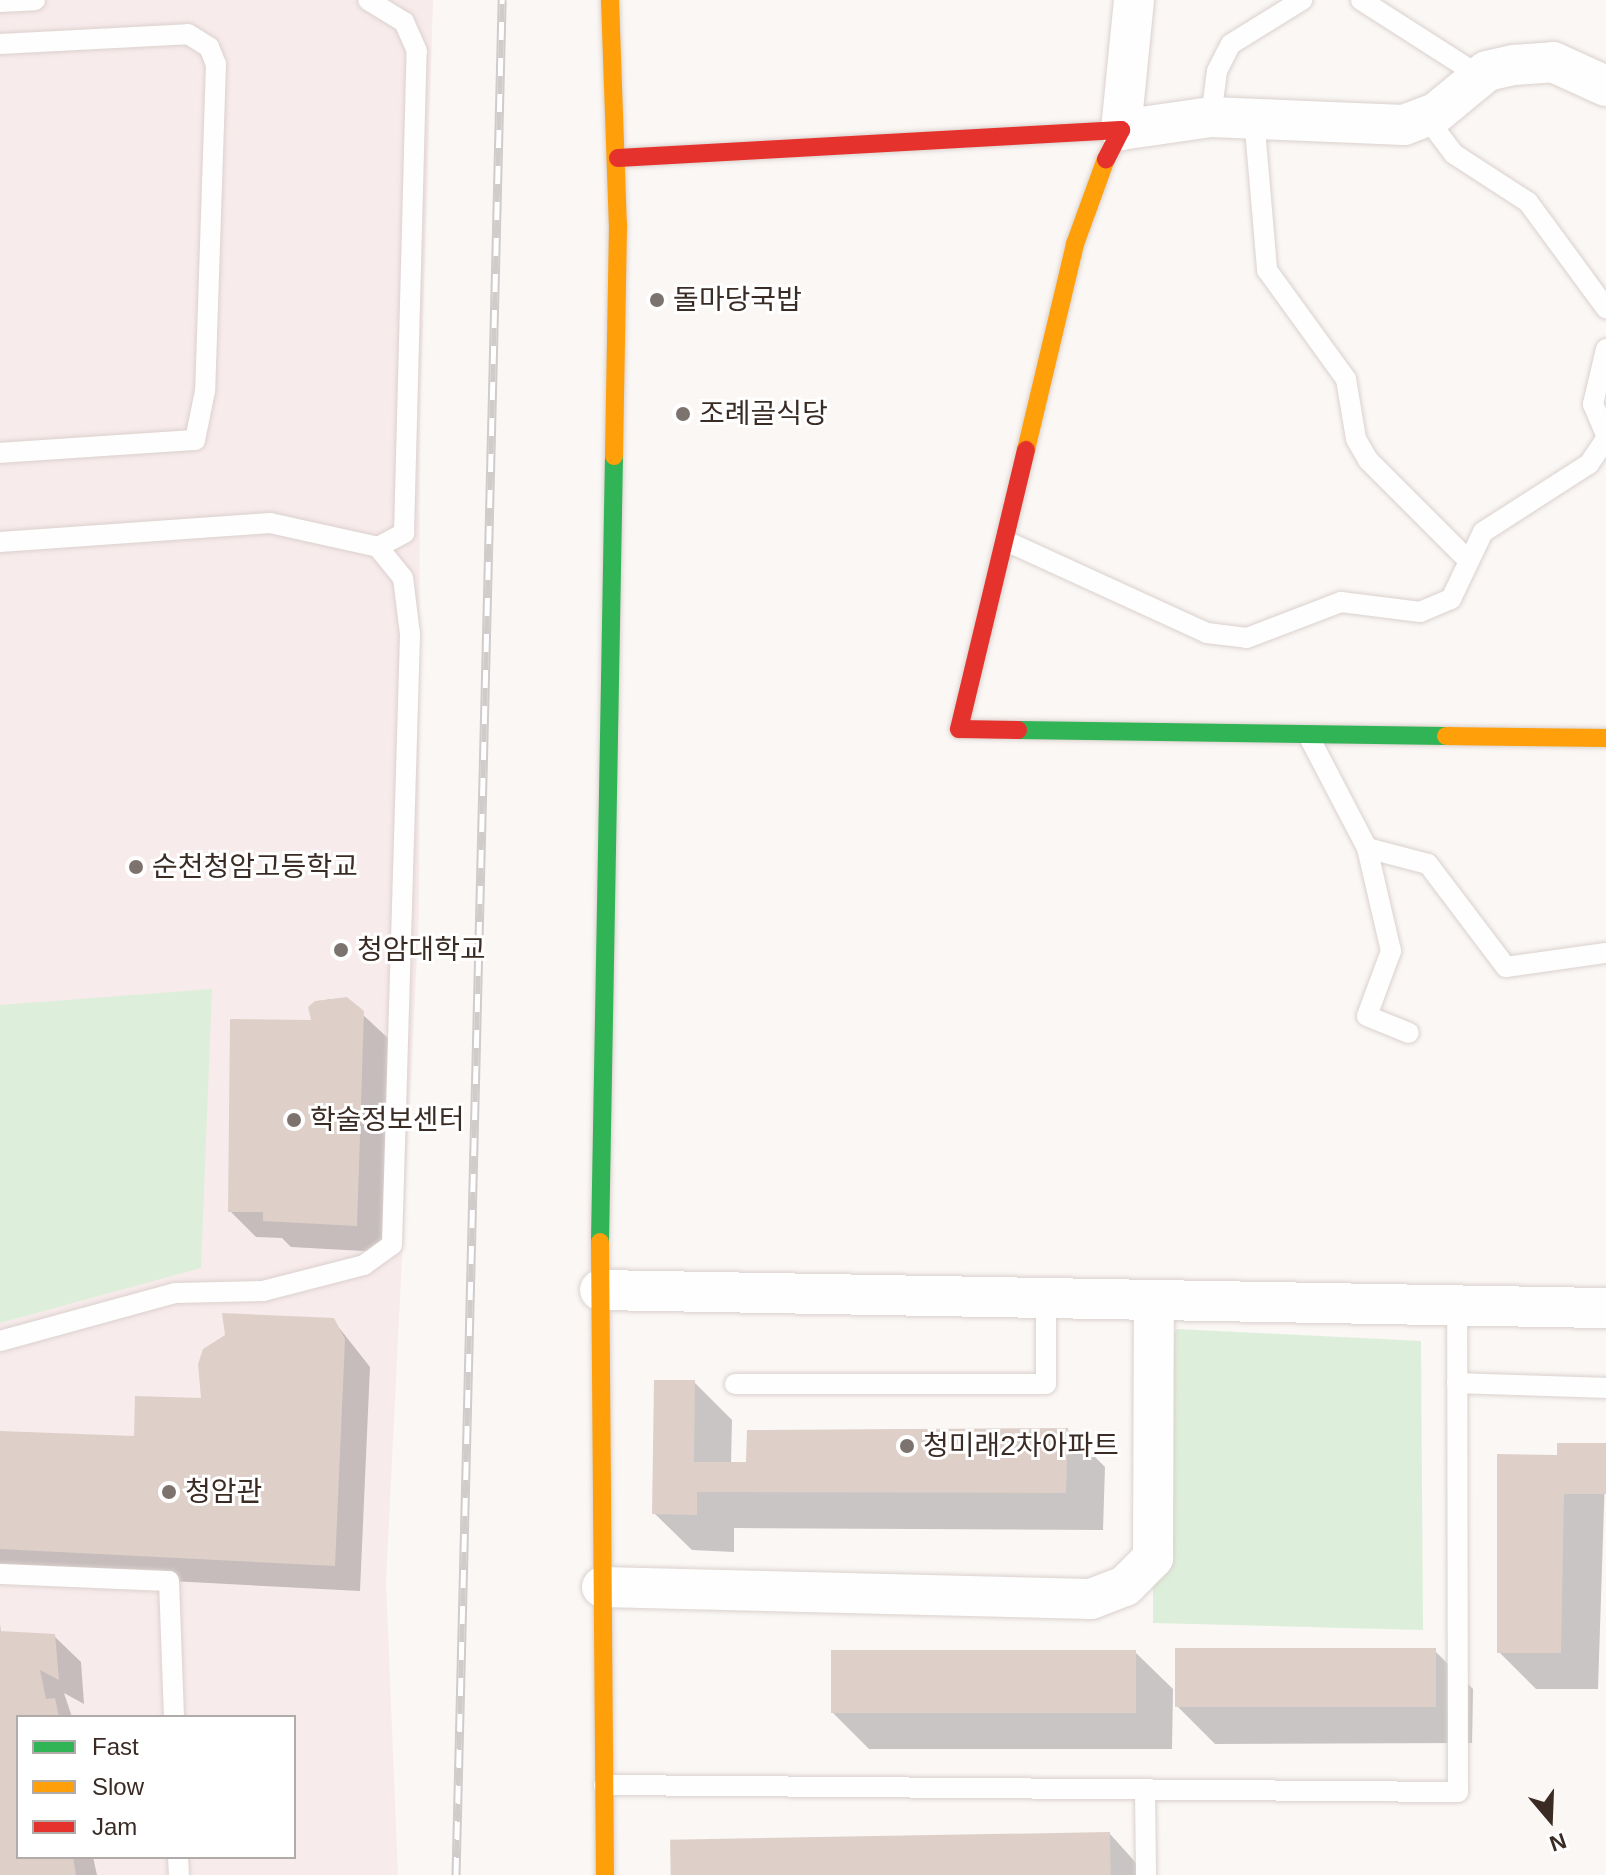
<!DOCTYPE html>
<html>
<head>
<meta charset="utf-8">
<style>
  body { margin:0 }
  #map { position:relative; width:1606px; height:1875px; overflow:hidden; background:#faf7f5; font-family:Arial,"Noto Sans KR",sans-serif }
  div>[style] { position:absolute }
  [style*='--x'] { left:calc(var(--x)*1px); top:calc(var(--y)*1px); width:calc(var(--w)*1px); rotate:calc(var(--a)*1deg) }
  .industrial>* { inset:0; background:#f8ebec }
  .green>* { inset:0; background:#ddefda }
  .shadow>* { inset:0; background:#0003; transform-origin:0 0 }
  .building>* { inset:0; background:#ded0c8; transform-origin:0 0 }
  .roads { filter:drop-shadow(0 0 2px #dad1cd) drop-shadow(0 0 2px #dad1cd) }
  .lane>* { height:20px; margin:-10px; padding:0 10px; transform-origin:10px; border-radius:10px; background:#fefefe }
  .street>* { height:40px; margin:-20px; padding:0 20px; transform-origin:20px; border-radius:20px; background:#fefefe }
  .fast>* { height:18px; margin:-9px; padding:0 9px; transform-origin:9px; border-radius:9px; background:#30b455 }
  .slow>* { height:18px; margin:-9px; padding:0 9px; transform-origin:9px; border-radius:9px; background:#ff9f0a }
  .jam>* { height:18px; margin:-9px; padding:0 9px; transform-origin:9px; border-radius:9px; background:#e5322d }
  .rail>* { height:9px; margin-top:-4.5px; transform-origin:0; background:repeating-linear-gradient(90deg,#fff 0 18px,#cfcccb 0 36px); box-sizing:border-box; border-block:2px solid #cfcccb }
  .dots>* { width:22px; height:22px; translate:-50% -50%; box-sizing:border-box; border:4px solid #fff; border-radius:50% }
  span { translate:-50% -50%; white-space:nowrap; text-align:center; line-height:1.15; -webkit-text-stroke:6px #fff; paint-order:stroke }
  .poi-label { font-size:28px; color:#3a2c25 }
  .left { translate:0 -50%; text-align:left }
  .legend { position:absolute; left:16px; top:1715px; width:280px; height:144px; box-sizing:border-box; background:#fff; border:2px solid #b0aba8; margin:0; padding:10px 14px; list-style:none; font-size:24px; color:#3a2c25 }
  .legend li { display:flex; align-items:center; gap:16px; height:40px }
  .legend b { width:40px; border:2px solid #b0aba8 }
  .north { position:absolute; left:1510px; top:1779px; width:80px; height:80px; -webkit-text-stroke:6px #fff; paint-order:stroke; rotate:161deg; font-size:22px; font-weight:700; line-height:32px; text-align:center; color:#3a2c25 }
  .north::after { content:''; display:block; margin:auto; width:28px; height:36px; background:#3a2c25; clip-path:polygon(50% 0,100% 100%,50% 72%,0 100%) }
</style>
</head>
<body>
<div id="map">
  <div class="industrial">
    <i style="clip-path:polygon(evenodd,0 0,433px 0,420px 413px,419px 913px,386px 1582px,398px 1875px,0 1875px,0 0,18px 1717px,294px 1717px,294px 1857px,18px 1857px,18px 1717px)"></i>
  </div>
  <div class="green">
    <i style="clip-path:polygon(212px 989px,201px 1268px,0 1323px,0 1005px)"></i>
    <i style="clip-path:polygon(1178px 1329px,1421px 1341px,1423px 1630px,1153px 1623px,1153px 1352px)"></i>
  </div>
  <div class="shadow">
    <i style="clip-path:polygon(329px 999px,346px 999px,390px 1040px,382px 1252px,291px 1247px,282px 1238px,256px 1237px,230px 1211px,313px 1022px,310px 1008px)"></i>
    <i style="clip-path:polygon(333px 1320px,370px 1367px,360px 1591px,0 1572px,0 1437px,136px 1438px)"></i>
    <i style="clip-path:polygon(694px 1382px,732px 1420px,731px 1464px,1068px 1430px,1105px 1467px,1103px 1530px,734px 1528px,734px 1552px,692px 1550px,654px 1513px)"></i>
    <i style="clip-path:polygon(1606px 1445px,1598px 1689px,1536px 1689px,1499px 1652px,1559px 1457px)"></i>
    <i style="clip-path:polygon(0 1624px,1px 1633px,54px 1636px,81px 1662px,84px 1704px,64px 1693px,72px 1717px,18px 1717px,18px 1857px,93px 1857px,97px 1875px,0 1875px)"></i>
    <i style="clip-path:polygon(1435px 1651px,1473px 1689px,1472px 1743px,1215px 1744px,1177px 1706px)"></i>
    <i style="clip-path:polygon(1135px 1652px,1173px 1689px,1172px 1749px,869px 1749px,832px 1712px)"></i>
    <i style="left:1110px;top:1834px;width:55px;height:438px;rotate:48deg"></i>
  </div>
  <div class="building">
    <i style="clip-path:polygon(347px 997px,364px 1011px,357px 1226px,263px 1221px,263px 1212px,228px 1212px,230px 1019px,311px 1020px,308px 1007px,315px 1001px)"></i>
    <i style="clip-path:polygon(222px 1313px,334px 1318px,345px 1339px,335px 1566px,0 1549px,0 1431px,134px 1436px,135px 1396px,201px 1398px,198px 1364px,203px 1349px,225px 1335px)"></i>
    <i style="clip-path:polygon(654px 1380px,695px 1380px,694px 1462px,746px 1462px,747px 1430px,1068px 1428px,1066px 1493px,697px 1492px,697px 1515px,652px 1514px)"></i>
    <i style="clip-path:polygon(1557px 1443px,1606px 1443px,1606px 1494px,1564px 1494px,1561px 1653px,1497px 1653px,1497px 1454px,1557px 1455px)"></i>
    <i style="clip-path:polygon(0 1631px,55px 1634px,59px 1680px,40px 1670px,46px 1699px,55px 1698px,59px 1717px,18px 1717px,18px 1857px,73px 1857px,76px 1875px,0 1875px)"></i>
    <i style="left:1175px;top:1648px;width:261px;height:59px"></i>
    <i style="left:831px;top:1650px;width:305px;height:63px"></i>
    <i style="left:1110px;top:1832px;width:43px;height:440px;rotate:89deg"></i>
  </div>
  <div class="roads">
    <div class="lane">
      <i style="--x:1361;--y:0;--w:141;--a:32.6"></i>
      <i style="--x:0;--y:2;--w:35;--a:-3"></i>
      <i style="--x:0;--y:44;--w:188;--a:-3"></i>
      <i style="--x:188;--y:34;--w:25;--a:32"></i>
      <i style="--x:209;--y:47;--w:18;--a:68"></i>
      <i style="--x:216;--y:64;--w:327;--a:91.9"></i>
      <i style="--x:205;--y:391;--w:50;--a:101.5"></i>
      <i style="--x:195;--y:440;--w:195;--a:176.2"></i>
      <i style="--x:1211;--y:117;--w:46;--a:-82.6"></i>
      <i style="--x:1217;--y:71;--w:30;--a:-63"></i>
      <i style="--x:1231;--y:44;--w:84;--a:-31.8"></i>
      <i style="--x:1254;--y:117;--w:154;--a:85.1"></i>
      <i style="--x:1267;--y:270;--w:135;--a:54.1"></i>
      <i style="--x:1346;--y:379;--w:61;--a:80.5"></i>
      <i style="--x:1356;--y:439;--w:24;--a:60"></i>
      <i style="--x:1368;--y:460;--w:140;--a:45"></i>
      <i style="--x:1426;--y:117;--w:46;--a:52.9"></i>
      <i style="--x:1454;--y:154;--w:88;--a:33"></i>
      <i style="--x:1528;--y:202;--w:132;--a:53.7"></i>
      <i style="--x:1606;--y:349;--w:57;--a:103.3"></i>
      <i style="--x:1593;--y:404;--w:34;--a:67"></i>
      <i style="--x:1006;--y:541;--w:221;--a:24.6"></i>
      <i style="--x:1207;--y:633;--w:40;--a:7.1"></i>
      <i style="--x:1247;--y:638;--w:101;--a:-21"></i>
      <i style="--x:1341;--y:602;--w:80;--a:7.2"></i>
      <i style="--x:1420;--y:612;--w:34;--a:-23"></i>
      <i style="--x:1451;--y:599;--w:74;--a:-64.5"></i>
      <i style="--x:1483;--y:532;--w:126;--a:-32.7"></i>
      <i style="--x:1589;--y:464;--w:30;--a:-56"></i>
      <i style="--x:0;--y:542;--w:271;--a:-4"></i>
      <i style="--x:270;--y:523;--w:111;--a:12.5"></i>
      <i style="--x:378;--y:547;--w:30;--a:-28"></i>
      <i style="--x:404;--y:533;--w:482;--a:-88.5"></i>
      <i style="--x:417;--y:51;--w:32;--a:-114"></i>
      <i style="--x:404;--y:22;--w:42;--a:-148.6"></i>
      <i style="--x:1308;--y:735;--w:127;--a:62.4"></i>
      <i style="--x:1367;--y:848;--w:63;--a:14.7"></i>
      <i style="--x:1428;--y:864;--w:129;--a:52.9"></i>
      <i style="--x:1506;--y:967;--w:101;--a:-8"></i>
      <i style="--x:1367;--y:848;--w:106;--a:76.9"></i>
      <i style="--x:1391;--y:951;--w:69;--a:110.3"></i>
      <i style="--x:1367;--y:1016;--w:45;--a:22"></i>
      <i style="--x:0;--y:1341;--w:182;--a:-15.3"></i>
      <i style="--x:176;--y:1293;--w:87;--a:-1.3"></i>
      <i style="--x:263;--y:1291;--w:104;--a:-14.4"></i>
      <i style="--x:364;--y:1265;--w:34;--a:-36"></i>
      <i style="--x:392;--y:1245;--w:611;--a:-88.31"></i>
      <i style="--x:410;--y:634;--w:56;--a:-97.1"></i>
      <i style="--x:403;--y:578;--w:40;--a:-129"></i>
      <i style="--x:1457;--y:1383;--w:149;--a:1.9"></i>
      <i style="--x:735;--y:1384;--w:311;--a:0"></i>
      <i style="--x:1046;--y:1384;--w:83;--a:-90"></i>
      <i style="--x:0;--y:1574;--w:169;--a:2.4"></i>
      <i style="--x:169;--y:1581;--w:136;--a:87.9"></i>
      <i style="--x:604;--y:1785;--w:854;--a:0.47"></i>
      <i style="--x:1458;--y:1792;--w:485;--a:-90.1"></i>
      <i style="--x:1145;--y:1790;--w:85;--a:89.3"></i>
      <i style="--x:178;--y:1857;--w:18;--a:87"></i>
    </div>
    <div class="street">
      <i style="--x:1134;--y:0;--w:131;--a:95.7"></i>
      <i style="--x:1121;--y:130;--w:91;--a:-8.2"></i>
      <i style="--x:1211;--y:117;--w:193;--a:2.4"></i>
      <i style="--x:1404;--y:125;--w:34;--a:-21"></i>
      <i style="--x:1436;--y:113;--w:66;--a:-39.5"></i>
      <i style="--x:1487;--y:71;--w:28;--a:-13"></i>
      <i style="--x:1514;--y:65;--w:39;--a:-4"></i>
      <i style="--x:1553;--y:62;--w:58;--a:24.4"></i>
      <i style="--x:600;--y:1290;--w:1006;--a:1.03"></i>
      <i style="--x:602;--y:1587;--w:489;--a:1.4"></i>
      <i style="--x:1091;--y:1599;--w:36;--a:-21"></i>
      <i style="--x:1125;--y:1586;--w:40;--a:-45"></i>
      <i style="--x:1153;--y:1558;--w:254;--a:-89.8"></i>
    </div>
    <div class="fast">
      <i style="--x:1018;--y:730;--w:428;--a:0.8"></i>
      <i style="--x:600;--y:1242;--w:786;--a:-88.98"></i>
    </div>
    <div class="slow">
      <i style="--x:610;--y:0;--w:225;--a:88"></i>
      <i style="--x:618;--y:225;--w:231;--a:91"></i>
      <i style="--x:1026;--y:450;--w:212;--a:-76.6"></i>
      <i style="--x:1075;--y:244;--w:90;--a:-70"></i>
      <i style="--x:1446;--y:736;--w:160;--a:0.7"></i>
      <i style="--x:600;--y:1242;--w:633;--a:89.55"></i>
    </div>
    <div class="jam">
      <i style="--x:618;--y:158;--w:504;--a:-3.19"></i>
      <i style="--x:1121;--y:130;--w:33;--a:117"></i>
      <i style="--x:1018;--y:730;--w:59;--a:-179"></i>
      <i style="--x:959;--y:729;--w:287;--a:-76.5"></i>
    </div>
  </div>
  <div class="rail">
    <i style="--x:456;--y:1875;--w:1876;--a:-88.59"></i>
  </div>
  <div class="dots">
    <i style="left:657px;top:300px;background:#7d736e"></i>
    <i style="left:683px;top:414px;background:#7d736e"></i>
    <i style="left:136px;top:867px;background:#7d736e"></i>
    <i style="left:341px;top:950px;background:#7d736e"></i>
    <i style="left:294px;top:1120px;background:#7d736e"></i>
    <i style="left:907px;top:1446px;background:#7d736e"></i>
    <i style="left:169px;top:1492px;background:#7d736e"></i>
  </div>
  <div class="poi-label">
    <span class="left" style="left:673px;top:300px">돌마당국밥</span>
    <span class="left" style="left:699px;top:414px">조례골식당</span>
    <span class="left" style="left:152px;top:867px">순천청암고등학교</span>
    <span class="left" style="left:357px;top:950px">청암대학교</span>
    <span class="left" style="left:310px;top:1120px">학술정보센터</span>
    <span class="left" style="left:923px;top:1446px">청미래2차아파트</span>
    <span class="left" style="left:185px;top:1492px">청암관</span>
  </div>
  <ul class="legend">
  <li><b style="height:10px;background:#30b455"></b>Fast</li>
  <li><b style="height:10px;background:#ff9f0a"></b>Slow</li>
  <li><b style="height:10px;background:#e5322d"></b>Jam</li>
  </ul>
  <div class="north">N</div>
</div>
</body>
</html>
